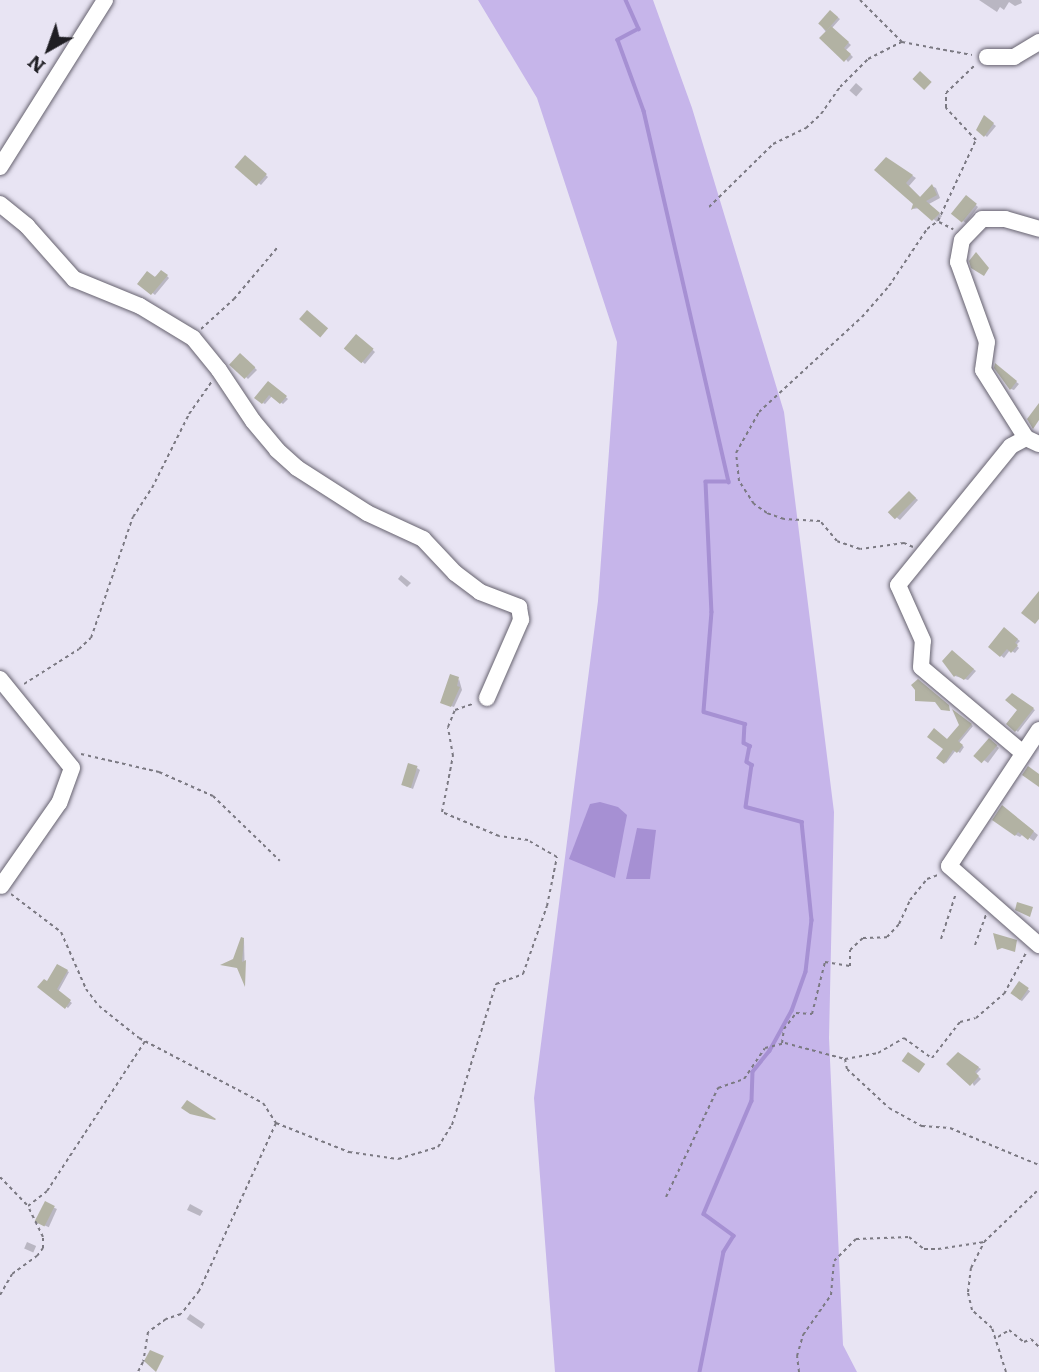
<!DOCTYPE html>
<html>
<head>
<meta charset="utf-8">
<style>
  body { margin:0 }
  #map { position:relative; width:1039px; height:1372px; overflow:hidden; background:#e8e4f3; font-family:Literata,serif }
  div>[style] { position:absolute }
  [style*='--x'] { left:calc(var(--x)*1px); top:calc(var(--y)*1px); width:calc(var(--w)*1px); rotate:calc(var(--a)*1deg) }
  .green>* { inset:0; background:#c6b5ea }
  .water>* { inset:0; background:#a690d3 }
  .shadow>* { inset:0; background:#0003; transform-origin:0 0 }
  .stream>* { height:3.5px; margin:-1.75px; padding:0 1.75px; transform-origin:1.75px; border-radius:1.75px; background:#a690d3 }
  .building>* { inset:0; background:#b2b2a3; transform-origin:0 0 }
  .path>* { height:2px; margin-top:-1px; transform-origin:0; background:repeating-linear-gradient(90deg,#7b7982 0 3.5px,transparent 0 7px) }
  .roads { filter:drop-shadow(0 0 2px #66626f) drop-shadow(0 0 2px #66626f) }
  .minor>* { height:16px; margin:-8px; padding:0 8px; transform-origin:8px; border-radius:8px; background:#fff }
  span { translate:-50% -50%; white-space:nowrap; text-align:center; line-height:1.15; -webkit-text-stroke:5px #e8e4f3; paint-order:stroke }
  .north { position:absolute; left:14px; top:14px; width:70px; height:70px; -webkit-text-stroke:5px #e8e4f3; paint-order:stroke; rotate:220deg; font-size:19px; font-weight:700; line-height:28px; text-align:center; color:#1f1e23 }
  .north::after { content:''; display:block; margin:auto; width:24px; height:32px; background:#1f1e23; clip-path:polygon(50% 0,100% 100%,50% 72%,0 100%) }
</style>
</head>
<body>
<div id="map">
  <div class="green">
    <i style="clip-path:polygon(478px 0,653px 0,692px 108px,784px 412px,834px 812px,829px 1038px,843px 1345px,857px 1372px,555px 1372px,534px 1098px,598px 601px,617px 342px,537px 98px)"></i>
  </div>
  <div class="water">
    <i style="clip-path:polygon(600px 802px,618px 807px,627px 815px,615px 878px,569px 859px,590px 804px)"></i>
    <i style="clip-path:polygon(637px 828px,656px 830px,650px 879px,626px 879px)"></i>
  </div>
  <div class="shadow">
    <i style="clip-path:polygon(979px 0,1021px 0,1022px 3px,1015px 6px,1009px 2px,1004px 10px,1000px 7px,997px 12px)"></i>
    <i style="clip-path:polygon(833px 14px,840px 19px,832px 28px,851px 45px,846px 50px,853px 57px,848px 62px,820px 24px)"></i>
    <i style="left:856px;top:83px;width:9px;height:10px;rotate:41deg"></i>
    <i style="clip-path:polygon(984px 117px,996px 126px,987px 137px,979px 130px)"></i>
    <i style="clip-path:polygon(248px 159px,268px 177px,261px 185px,238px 167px)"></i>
    <i style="clip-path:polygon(887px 159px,916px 178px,909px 186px,921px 198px,932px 186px,936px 188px,940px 198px,929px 204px,942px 216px,937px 222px,920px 208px,913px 209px,916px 204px)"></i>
    <i style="clip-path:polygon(969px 199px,978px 207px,966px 223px,963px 221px)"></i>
    <i style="clip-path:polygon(164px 273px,169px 278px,155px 295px,140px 283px)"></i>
    <i style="clip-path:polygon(359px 338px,375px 352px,365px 364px,346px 349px)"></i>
    <i style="clip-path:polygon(243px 357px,257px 370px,248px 379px,246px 377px)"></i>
    <i style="clip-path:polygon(996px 366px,1019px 384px,1014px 390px,1011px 389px)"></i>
    <i style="clip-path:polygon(271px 384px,288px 399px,283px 404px,272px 396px,265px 404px,263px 403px)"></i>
    <i style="clip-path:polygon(912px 495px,918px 500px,900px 520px,891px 513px)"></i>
    <i style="clip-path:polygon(401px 575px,411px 583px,407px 587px,398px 579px)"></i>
    <i style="clip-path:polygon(1007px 631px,1020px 641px,1016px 645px,1019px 648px,1015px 653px,1010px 650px,1004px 658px,990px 647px)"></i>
    <i style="clip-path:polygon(955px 654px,976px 671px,968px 680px,955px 676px,944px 661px)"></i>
    <i style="clip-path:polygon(459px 679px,462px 690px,454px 707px,445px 704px)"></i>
    <i style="clip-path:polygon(1012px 695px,1035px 710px,1018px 732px,1008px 724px,1019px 710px)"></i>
    <i style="clip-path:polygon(954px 711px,973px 726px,959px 743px,964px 747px,960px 753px,956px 750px,946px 763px,939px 758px,962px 725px)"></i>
    <i style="clip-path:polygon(992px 742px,999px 748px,988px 763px,978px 756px)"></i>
    <i style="clip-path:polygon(417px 768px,420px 770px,413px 789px,406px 786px)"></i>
    <i style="clip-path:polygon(1007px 810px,1038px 835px,1034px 841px,1023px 834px,1020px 837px,1016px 835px)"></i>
    <i style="clip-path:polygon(243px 940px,244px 940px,245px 983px,235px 960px)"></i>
    <i style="clip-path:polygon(58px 966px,69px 972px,58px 992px,72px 1003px,68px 1008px,40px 987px,48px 983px)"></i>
    <i style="left:1020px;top:983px;width:13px;height:13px;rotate:39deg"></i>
    <i style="clip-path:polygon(958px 1054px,981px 1069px,976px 1074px,981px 1079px,974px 1086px)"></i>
    <i style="left:46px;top:1204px;width:12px;height:20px;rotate:24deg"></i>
    <i style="clip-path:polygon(190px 1204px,203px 1211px,200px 1216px,187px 1210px)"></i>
    <i style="left:27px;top:1242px;width:10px;height:7px;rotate:24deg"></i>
    <i style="left:190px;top:1314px;width:18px;height:6px;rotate:34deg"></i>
  </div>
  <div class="stream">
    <i style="--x:626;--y:0;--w:32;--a:66"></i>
    <i style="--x:639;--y:29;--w:24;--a:152"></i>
    <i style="--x:618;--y:40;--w:76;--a:69.9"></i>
    <i style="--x:644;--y:111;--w:381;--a:77.1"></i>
    <i style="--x:729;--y:482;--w:23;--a:180"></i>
    <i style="--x:706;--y:482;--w:130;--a:87.4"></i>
    <i style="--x:712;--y:612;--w:100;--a:94.6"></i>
    <i style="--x:704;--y:712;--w:43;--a:16.3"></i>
    <i style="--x:745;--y:724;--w:19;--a:93"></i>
    <i style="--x:744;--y:743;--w:7;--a:27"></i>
    <i style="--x:750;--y:746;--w:16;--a:101"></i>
    <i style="--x:747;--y:762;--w:6;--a:31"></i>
    <i style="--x:752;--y:765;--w:42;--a:98.1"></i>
    <i style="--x:746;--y:807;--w:58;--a:15"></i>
    <i style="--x:802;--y:822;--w:99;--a:84.2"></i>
    <i style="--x:812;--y:920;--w:52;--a:96.6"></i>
    <i style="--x:806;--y:972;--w:41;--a:109.7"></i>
    <i style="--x:792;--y:1011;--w:46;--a:118.8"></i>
    <i style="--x:770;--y:1051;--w:27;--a:129"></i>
    <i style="--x:753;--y:1072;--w:29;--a:92"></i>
    <i style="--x:752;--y:1101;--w:123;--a:113"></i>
    <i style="--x:704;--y:1214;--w:37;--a:36"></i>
    <i style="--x:734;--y:1236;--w:19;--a:122"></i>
    <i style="--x:724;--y:1252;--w:122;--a:101.3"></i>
  </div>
  <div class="building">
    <i style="left:830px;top:10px;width:11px;height:18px;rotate:41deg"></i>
    <i style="clip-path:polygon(831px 26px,849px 42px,844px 48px,851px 54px,844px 62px,819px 38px)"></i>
    <i style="left:920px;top:71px;width:16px;height:11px;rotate:43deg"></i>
    <i style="clip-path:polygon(984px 115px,994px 123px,984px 137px,976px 130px)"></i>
    <i style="left:245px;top:155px;width:29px;height:16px;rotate:41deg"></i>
    <i style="clip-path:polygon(886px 157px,913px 175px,906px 183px,920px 197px,932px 184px,937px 195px,926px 201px,940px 213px,932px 221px,916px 207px,911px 210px,913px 204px,874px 170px)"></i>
    <i style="left:966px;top:195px;width:14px;height:24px;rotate:39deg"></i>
    <i style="clip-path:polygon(976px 252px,989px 268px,984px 276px,971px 268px,969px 261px)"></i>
    <i style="clip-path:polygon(161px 270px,168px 275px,151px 295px,137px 284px,147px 271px,155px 277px)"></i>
    <i style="left:307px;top:310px;width:28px;height:12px;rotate:41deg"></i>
    <i style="left:356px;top:334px;width:23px;height:19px;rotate:40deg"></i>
    <i style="left:240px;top:353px;width:21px;height:16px;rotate:43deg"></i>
    <i style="clip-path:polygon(995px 363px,1017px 381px,1010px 390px,994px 368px)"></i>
    <i style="clip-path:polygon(268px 381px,287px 396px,280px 404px,269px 395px,262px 404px,254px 398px)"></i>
    <i style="clip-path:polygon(1039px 403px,1039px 420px,1033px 429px,1027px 419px)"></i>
    <i style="left:909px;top:491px;width:10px;height:30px;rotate:45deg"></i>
    <i style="clip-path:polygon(1039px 591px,1039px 619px,1035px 624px,1021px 613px)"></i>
    <i style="clip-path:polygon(1004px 627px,1018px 639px,1015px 643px,1018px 645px,1011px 653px,1007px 649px,1000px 657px,988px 647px)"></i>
    <i style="clip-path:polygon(952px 650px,974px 669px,964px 680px,956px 675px,954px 677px,942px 661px)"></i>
    <i style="clip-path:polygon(450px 674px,459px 677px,457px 686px,460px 687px,451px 707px,440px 703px)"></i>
    <i style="clip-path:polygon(918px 679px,949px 705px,950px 711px,941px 710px,935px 702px,915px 701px,915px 690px,911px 685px)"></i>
    <i style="clip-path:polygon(1012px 693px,1034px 708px,1015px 732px,1006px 724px,1017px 710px,1005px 700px)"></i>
    <i style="clip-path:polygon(952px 709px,972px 724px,958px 741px,963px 745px,957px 753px,953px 750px,944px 764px,936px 758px,943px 749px,927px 737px,934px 728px,947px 739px,959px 725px)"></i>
    <i style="left:989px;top:738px;width:11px;height:24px;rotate:41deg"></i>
    <i style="left:408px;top:763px;width:10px;height:23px;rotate:17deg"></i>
    <i style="clip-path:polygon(1028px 766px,1039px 774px,1039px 787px,1022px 775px)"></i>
    <i style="clip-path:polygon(1002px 805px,1034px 831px,1028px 840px,1018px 832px,1015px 836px,992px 820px)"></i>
    <i style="clip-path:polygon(1017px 902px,1033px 907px,1030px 917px,1015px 910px)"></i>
    <i style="clip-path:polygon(993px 933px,1017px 940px,1015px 952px,1002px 948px,997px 950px)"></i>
    <i style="clip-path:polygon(241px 937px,244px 938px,242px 962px,246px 960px,245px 987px,237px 968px,220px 965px,233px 959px)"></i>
    <i style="clip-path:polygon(57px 964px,68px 970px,57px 989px,71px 1000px,65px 1009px,37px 987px,44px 979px,47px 981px)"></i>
    <i style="left:1019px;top:981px;width:12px;height:15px;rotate:35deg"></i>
    <i style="left:908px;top:1052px;width:21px;height:11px;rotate:35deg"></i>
    <i style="clip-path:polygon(958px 1052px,979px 1067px,975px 1072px,979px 1076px,970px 1086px,946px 1064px)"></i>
    <i style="clip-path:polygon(187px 1100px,216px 1119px,215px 1120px,190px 1114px,181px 1108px)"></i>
    <i style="left:45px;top:1201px;width:11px;height:23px;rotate:27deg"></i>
    <i style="clip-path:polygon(150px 1350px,164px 1356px,156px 1372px,144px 1361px)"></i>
  </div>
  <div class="path">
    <i style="--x:860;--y:0;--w:59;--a:45"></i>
    <i style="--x:902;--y:42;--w:71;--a:10.5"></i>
    <i style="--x:709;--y:207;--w:90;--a:-44.5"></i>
    <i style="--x:773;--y:144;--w:37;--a:-26"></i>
    <i style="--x:806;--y:128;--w:21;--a:-43"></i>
    <i style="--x:821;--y:114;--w:33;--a:-55"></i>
    <i style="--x:840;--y:87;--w:40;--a:-45"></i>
    <i style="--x:868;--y:59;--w:38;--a:-27"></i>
    <i style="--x:939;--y:222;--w:16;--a:27"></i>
    <i style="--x:201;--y:329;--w:45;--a:-42.3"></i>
    <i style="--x:234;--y:299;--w:67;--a:-49.9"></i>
    <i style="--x:913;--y:547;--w:10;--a:-156"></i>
    <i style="--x:904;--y:543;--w:44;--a:172.2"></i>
    <i style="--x:860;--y:549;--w:24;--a:-161"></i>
    <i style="--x:837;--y:541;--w:26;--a:-130"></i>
    <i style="--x:820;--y:521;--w:36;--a:-177"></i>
    <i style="--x:784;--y:519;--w:18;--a:-161"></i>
    <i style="--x:767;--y:513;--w:16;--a:-145"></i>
    <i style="--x:754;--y:504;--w:27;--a:-123"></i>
    <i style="--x:739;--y:481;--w:28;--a:-96"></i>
    <i style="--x:736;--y:453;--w:47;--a:-60.7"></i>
    <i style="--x:759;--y:412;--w:140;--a:-42.7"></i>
    <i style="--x:862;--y:317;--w:41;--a:-48.9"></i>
    <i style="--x:889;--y:286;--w:69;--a:-56.3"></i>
    <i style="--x:927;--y:229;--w:14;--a:-36"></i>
    <i style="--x:938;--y:221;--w:89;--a:-64.9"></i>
    <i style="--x:976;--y:140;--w:44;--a:-133.2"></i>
    <i style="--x:946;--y:108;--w:15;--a:-90"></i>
    <i style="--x:946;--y:93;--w:40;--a:-44"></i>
    <i style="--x:24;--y:684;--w:65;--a:-32.5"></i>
    <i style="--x:79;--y:649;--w:16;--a:-43"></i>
    <i style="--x:91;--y:638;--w:128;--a:-70.9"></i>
    <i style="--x:133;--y:517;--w:35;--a:-57"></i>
    <i style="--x:152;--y:488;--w:83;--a:-63.4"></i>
    <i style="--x:189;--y:414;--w:39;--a:-55"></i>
    <i style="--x:81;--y:754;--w:80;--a:13"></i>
    <i style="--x:159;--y:772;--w:59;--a:24"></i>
    <i style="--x:213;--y:796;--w:93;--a:44.1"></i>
    <i style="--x:11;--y:894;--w:63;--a:37.2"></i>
    <i style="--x:61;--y:932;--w:62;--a:66.3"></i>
    <i style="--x:86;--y:989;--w:21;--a:53"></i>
    <i style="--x:99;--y:1006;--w:51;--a:38.7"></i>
    <i style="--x:139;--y:1038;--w:140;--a:27.7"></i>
    <i style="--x:263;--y:1103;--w:24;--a:57"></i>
    <i style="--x:276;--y:1123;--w:185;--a:114.6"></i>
    <i style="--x:199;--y:1291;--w:29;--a:128"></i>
    <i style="--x:181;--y:1314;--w:16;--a:162"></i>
    <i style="--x:166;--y:1319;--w:22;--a:144"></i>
    <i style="--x:148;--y:1332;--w:30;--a:99"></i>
    <i style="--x:143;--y:1362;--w:11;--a:117"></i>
    <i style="--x:941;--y:939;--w:48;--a:-71.9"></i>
    <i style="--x:975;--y:945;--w:32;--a:-70"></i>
    <i style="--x:782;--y:1043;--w:14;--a:-82"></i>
    <i style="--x:784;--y:1029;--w:20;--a:-53"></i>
    <i style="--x:796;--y:1013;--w:16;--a:4"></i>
    <i style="--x:812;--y:1014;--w:54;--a:-76"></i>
    <i style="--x:825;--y:962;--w:25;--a:9"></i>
    <i style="--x:850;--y:966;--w:16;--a:-90"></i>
    <i style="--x:850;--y:950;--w:18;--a:-43"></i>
    <i style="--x:863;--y:938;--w:24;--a:-2"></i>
    <i style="--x:887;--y:937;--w:18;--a:-47"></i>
    <i style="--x:899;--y:924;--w:26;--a:-65"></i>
    <i style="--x:910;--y:900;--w:27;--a:-51"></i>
    <i style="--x:927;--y:879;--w:12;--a:-20"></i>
    <i style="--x:845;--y:1059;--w:34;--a:-10"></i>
    <i style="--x:878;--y:1053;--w:30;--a:-30"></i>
    <i style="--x:904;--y:1038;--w:34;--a:36"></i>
    <i style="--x:932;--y:1058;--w:46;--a:-52.1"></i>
    <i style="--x:960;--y:1022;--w:16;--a:-14"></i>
    <i style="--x:976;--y:1018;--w:37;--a:-41"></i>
    <i style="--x:1004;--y:994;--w:47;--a:-61.8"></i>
    <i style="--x:276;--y:1123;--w:79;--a:21.7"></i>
    <i style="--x:349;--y:1152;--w:49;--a:8.1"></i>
    <i style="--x:398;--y:1159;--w:42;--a:-16.7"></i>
    <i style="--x:438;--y:1147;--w:26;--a:-58"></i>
    <i style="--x:452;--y:1125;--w:148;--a:-72.7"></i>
    <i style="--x:496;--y:984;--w:29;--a:-20"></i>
    <i style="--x:523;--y:974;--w:72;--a:-70.6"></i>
    <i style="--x:547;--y:906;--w:50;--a:-78.5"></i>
    <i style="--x:557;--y:857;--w:34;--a:-150"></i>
    <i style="--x:528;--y:840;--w:29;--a:-172"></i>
    <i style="--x:499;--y:836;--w:62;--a:-157.2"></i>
    <i style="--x:442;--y:812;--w:57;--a:-78.9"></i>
    <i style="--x:453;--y:756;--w:29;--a:-100"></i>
    <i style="--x:448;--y:727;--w:18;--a:-68"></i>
    <i style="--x:455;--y:710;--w:18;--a:-19"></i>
    <i style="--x:0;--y:1177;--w:40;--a:46"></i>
    <i style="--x:28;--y:1206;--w:24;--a:-38"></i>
    <i style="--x:47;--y:1191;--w:179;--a:-56.8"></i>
    <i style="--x:666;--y:1197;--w:121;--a:-64.5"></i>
    <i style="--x:718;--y:1088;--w:28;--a:-19"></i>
    <i style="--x:744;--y:1079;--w:37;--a:-56"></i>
    <i style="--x:765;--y:1048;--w:21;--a:-14"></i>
    <i style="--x:785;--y:1043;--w:62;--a:14.9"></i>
    <i style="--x:845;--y:1059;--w:10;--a:79"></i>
    <i style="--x:847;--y:1069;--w:57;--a:42.9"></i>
    <i style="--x:889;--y:1108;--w:38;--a:29"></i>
    <i style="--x:922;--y:1126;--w:28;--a:4"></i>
    <i style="--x:950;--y:1128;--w:96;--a:22.6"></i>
    <i style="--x:0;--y:1295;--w:24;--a:-60"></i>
    <i style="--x:12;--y:1274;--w:31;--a:-36"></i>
    <i style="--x:37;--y:1256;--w:10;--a:-53"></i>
    <i style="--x:43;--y:1248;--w:11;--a:-90"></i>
    <i style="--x:43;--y:1237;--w:34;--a:-116"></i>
    <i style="--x:998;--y:1337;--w:13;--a:-32"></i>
    <i style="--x:1009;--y:1330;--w:19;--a:39"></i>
    <i style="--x:1024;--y:1342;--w:8;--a:-23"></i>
    <i style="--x:1031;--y:1339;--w:11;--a:45"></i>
    <i style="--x:799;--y:1372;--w:16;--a:-97"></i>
    <i style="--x:797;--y:1356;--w:22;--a:-74"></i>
    <i style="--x:803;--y:1335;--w:49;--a:-55"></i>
    <i style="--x:831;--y:1295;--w:34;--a:-85"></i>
    <i style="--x:834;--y:1261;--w:31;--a:-45"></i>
    <i style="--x:856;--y:1239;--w:53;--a:-2.2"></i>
    <i style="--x:909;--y:1237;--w:19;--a:39"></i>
    <i style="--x:924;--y:1249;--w:14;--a:0"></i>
    <i style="--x:938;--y:1249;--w:47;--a:-8.7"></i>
    <i style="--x:1006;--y:1372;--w:46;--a:-107.7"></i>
    <i style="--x:992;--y:1328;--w:27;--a:-138"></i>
    <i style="--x:972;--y:1310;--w:18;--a:-103"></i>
    <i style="--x:968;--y:1292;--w:24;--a:-83"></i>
    <i style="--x:971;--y:1268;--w:29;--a:-63"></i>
    <i style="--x:984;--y:1242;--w:76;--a:-43.9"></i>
  </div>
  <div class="roads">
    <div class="minor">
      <i style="--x:987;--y:57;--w:27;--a:0"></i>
      <i style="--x:1014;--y:57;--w:29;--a:-31"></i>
      <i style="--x:0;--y:167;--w:197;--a:-57.8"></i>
      <i style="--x:0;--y:204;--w:35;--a:39"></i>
      <i style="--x:27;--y:226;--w:71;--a:48.4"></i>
      <i style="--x:74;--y:279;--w:71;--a:22.2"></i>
      <i style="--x:140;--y:306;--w:62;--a:31.1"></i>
      <i style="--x:193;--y:338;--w:41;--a:50.9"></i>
      <i style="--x:219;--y:370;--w:61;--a:56.3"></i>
      <i style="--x:253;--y:421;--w:38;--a:50"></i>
      <i style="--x:277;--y:450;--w:27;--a:42"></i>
      <i style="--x:297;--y:468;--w:83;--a:32.7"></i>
      <i style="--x:367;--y:513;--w:62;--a:24.9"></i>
      <i style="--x:423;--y:539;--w:47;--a:46.7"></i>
      <i style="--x:455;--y:573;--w:31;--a:37"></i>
      <i style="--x:480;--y:592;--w:42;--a:21"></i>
      <i style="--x:519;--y:607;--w:13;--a:81"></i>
      <i style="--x:521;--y:620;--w:85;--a:113.6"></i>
      <i style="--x:1026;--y:438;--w:80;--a:-122.3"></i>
      <i style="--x:983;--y:370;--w:28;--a:-82"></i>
      <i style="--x:987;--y:342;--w:85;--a:-109.9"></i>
      <i style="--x:958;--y:262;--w:22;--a:-80"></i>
      <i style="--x:962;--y:240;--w:29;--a:-46"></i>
      <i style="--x:982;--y:219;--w:23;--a:0"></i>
      <i style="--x:1005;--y:219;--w:35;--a:16"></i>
      <i style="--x:0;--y:679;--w:114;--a:51"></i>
      <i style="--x:72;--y:768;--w:37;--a:110"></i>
      <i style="--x:59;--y:803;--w:101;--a:124.9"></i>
      <i style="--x:1039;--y:730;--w:163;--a:123.5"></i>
      <i style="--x:949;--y:866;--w:120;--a:41.3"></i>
      <i style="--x:1023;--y:753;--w:133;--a:-139.9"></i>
      <i style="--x:921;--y:667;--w:26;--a:-86"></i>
      <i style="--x:923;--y:641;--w:61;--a:-114.1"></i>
      <i style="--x:898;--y:585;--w:179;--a:-50.9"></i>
      <i style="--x:1011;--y:446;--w:17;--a:-28"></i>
      <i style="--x:1026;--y:438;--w:14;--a:25"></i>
    </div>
  </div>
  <div class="north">N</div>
</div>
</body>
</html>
